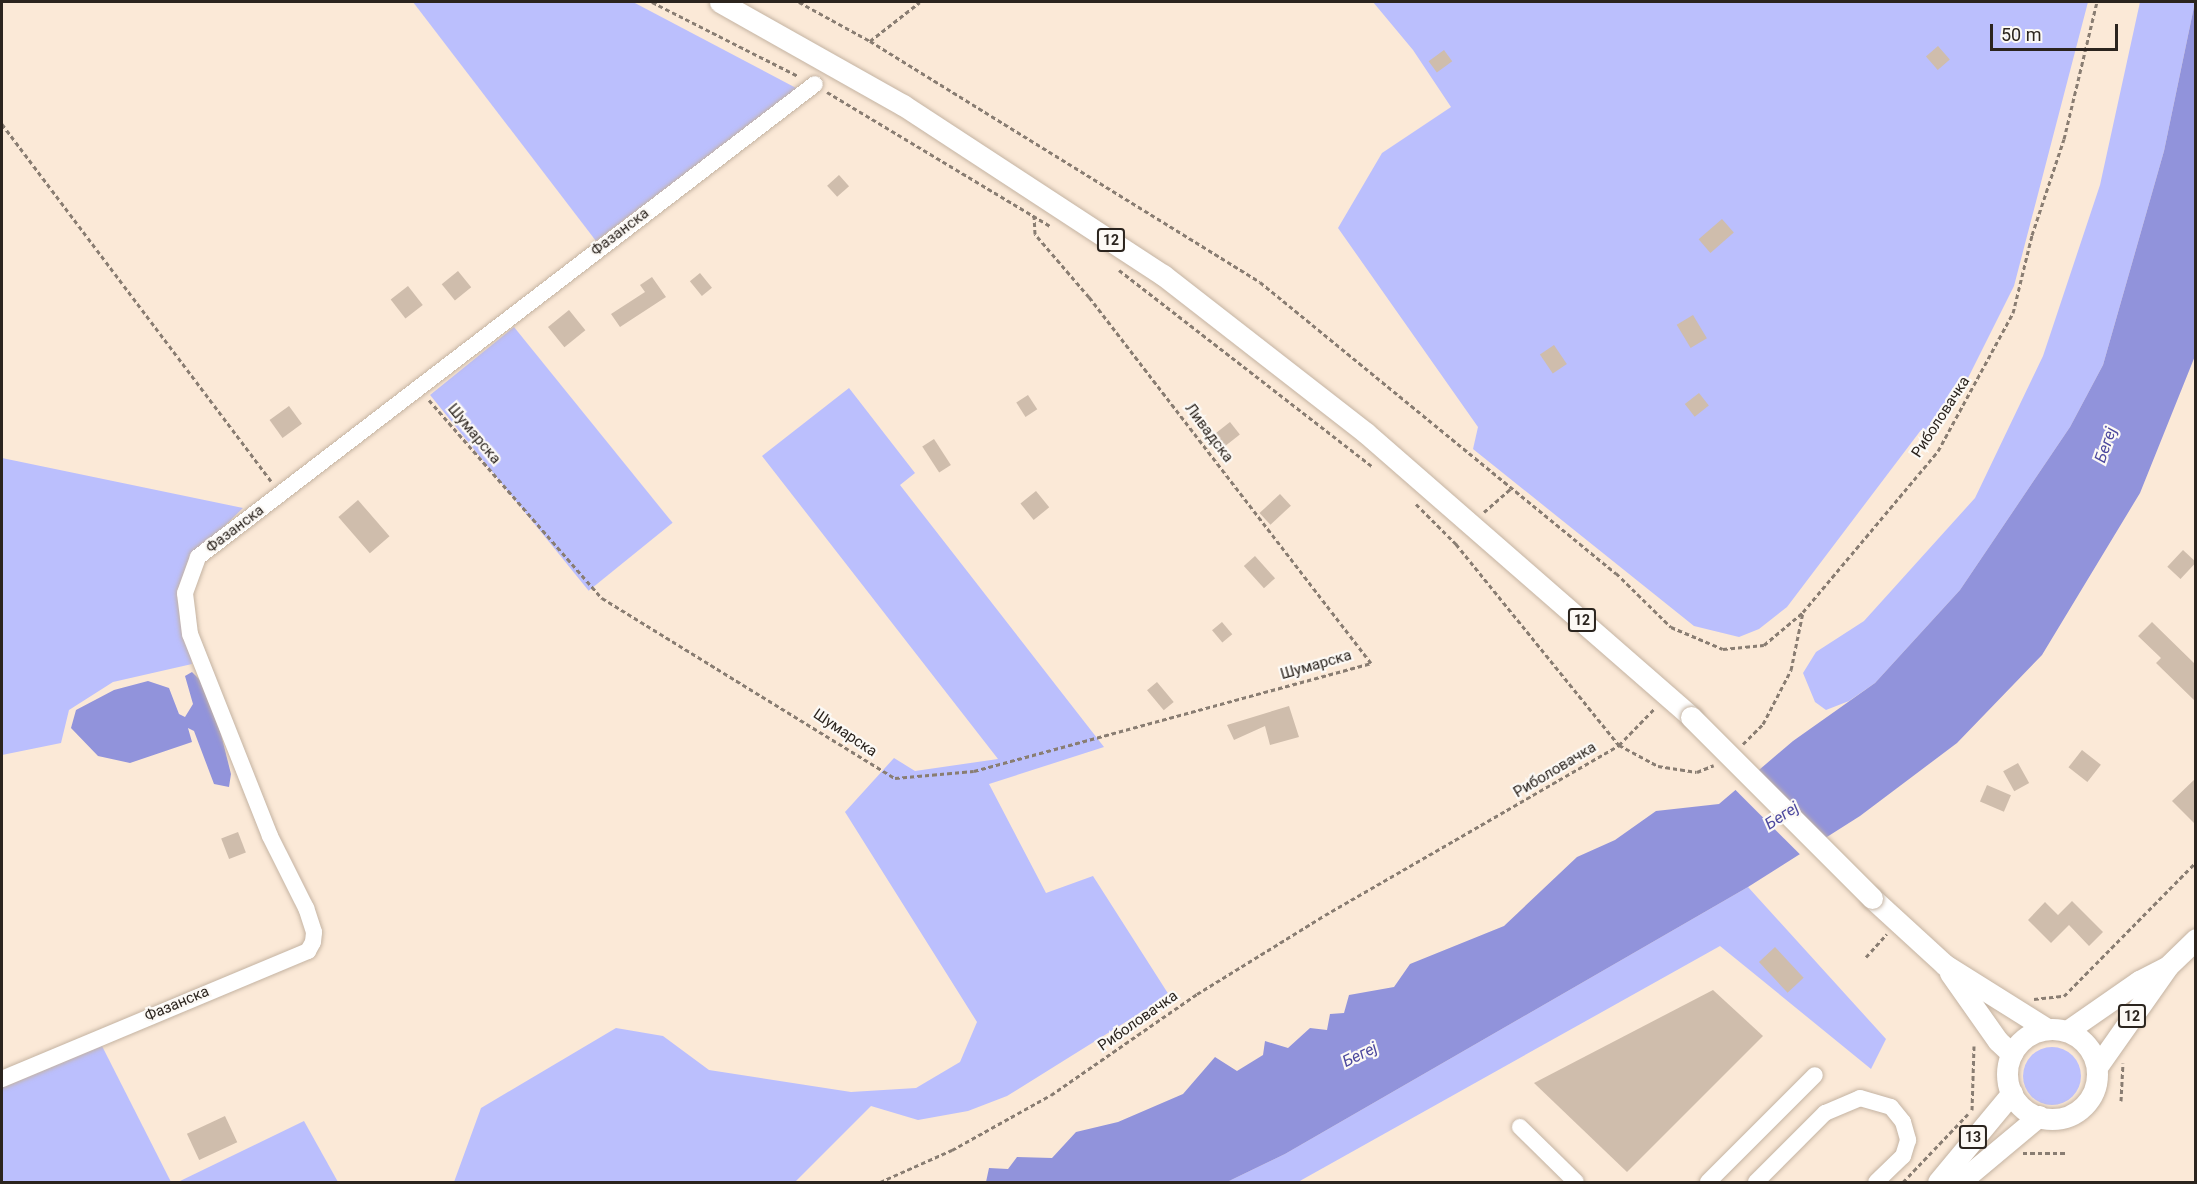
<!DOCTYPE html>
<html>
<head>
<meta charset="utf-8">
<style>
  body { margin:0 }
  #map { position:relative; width:2197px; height:1184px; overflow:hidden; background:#fbe9d7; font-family:Roboto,sans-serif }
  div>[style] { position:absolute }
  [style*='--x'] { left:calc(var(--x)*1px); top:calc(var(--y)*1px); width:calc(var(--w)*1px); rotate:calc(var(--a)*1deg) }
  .green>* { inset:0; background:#bbbffd; transform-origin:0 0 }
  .round { border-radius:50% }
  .water>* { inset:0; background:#9193db }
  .pier>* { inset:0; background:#fbe9d7; transform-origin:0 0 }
  .building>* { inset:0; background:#cfbdac; transform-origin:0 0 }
  .path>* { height:3px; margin-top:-1.5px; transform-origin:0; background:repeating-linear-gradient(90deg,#897d72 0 4.5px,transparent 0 7.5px) }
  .roads { filter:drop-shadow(0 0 2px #c4b3a2) drop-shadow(0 0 2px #c4b3a2) }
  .minor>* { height:16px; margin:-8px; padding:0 8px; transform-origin:8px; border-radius:8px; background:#fff }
  .major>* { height:21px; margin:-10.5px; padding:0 10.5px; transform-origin:10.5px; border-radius:10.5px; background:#fff }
  .major>.ring { margin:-10.5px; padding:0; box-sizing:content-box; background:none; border:21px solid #fff; border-radius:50% }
  .bridges { filter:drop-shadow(0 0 2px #c4b3a2) drop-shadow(0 0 2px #c4b3a2) }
  .major-bridge>* { height:21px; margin:-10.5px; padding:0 10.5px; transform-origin:10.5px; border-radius:10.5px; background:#fff }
  span { translate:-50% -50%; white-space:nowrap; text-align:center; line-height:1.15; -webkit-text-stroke:4.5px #fcf9f5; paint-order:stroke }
  .shield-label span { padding:2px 4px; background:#fcf9f5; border:2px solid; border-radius:4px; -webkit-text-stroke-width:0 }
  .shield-label { font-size:14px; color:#2b241e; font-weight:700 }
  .street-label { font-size:15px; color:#2b241e }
  .water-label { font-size:16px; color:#4c489e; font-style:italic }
  .frame { position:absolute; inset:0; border:3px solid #2b241e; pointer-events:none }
  .scale { position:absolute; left:1990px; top:24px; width:128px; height:27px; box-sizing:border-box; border:3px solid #2b241e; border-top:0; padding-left:8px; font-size:18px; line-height:21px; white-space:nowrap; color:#2b241e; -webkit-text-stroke:4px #fcf9f5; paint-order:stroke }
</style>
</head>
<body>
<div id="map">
  <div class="green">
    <i style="clip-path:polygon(413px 2px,633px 2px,798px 89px,596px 241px)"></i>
    <i style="clip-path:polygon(1373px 2px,2088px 2px,2014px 286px,1950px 414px,1936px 432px,1921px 430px,1787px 607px,1759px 629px,1739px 637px,1694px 626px,1473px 449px,1478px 427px,1338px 228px,1382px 153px,1451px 107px,1413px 50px)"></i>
    <i style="clip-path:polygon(2140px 2px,2195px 2px,2164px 151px,2103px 365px,2070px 427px,1960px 590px,1875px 683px,1849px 701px,1826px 710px,1815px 702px,1803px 673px,1816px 652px,1864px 621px,1975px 498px,2043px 356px,2100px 185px)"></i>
    <i style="left:514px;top:327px;width:252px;height:108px;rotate:51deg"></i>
    <i style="clip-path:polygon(849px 388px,915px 473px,900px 485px,1104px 747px,989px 784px,1046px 893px,1093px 876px,1169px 995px,1007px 1096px,968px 1111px,918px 1120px,871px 1106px,795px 1182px,454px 1182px,481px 1108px,616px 1028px,663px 1036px,709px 1070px,851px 1092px,916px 1088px,960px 1062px,977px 1022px,845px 812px,894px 758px,915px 771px,998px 759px,762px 456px)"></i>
    <i style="clip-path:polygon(2px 458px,243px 508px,187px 563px,180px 595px,192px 664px,113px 682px,69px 710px,61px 743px,2px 755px)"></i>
    <i style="clip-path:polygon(1748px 887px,1886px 1039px,1871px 1069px,1720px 946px,1298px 1182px,1227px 1182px,1285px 1154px)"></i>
    <i style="clip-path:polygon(102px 1046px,171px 1182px,2px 1182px,2px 1085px)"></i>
    <i class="round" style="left:2023px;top:1047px;width:58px;height:58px"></i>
    <i style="clip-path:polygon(304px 1121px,338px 1182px,178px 1182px)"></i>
  </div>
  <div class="water">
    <i style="clip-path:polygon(2195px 2px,2195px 356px,2140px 493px,2042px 655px,1957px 743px,1860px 816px,1748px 887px,1285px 1154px,1227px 1182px,986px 1182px,989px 1168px,1008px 1169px,1017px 1157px,1052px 1158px,1076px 1132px,1118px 1122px,1183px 1094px,1215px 1057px,1237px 1071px,1263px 1055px,1265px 1041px,1288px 1048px,1310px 1028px,1327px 1030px,1330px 1014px,1344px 1013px,1349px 995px,1394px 987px,1410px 964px,1504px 926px,1577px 857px,1615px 840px,1656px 811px,1719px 804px,1793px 741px,1875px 683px,1960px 590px,2070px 427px,2103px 365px,2164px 151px)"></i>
    <i style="clip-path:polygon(192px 672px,210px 690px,231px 774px,229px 787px,214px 784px,194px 731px,188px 728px,192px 742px,130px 763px,98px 756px,71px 728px,76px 710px,114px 690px,148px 681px,169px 688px,179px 714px,185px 717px,193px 704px,185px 676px)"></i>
  </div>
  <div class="pier">
    <i style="left:1756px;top:768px;width:102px;height:30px;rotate:45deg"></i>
  </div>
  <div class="building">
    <i style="left:1938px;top:46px;width:18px;height:16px;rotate:49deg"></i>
    <i style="left:1444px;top:50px;width:14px;height:19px;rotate:54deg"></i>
    <i style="left:839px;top:175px;width:15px;height:16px;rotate:48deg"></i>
    <i style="left:1722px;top:219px;width:18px;height:31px;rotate:49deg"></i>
    <i style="left:458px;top:271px;width:21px;height:21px;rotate:51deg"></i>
    <i style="left:700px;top:273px;width:19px;height:13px;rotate:51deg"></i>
    <i style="clip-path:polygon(652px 277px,666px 297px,620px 327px,611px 314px,645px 292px,640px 285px)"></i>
    <i style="left:408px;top:286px;width:24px;height:22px;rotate:52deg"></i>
    <i style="left:569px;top:310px;width:26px;height:27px;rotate:51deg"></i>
    <i style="left:1693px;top:315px;width:27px;height:19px;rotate:59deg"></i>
    <i style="left:1554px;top:345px;width:23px;height:17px;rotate:56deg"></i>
    <i style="left:1699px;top:393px;width:16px;height:18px;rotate:52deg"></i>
    <i style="left:1028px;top:395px;width:17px;height:14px;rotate:57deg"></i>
    <i style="left:289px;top:406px;width:22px;height:24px;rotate:54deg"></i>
    <i style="left:1230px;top:422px;width:16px;height:23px;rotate:52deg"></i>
    <i style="left:934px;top:439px;width:31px;height:14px;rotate:57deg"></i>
    <i style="left:1036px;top:491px;width:21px;height:20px;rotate:51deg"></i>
    <i style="left:1280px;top:494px;width:16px;height:28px;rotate:47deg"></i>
    <i style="left:358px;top:500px;width:48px;height:26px;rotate:49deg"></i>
    <i style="left:2183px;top:550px;width:18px;height:23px;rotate:43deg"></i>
    <i style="left:1255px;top:556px;width:30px;height:15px;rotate:48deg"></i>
    <i style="left:1222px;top:622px;width:16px;height:13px;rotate:50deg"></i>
    <i style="clip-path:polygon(2152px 622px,2196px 665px,2196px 702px,2156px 663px,2161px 658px,2138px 636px)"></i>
    <i style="left:1157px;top:682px;width:26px;height:13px;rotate:50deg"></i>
    <i style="clip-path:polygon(1289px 706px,1299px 737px,1270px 745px,1265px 726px,1234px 740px,1227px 725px)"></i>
    <i style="left:2082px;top:750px;width:24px;height:22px;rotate:38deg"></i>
    <i style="left:2018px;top:763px;width:23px;height:17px;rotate:61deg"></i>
    <i style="clip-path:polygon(2196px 778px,2196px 825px,2172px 801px)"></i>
    <i style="left:1987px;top:785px;width:26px;height:18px;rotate:23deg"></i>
    <i style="left:238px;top:832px;width:22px;height:18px;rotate:69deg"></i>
    <i style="clip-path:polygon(2072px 901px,2103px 932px,2089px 946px,2069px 925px,2051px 943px,2028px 920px,2045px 902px,2058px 915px)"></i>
    <i style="left:1775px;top:947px;width:42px;height:22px;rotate:47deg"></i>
    <i style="clip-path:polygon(1713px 990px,1763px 1036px,1627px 1172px,1534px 1083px)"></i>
    <i style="left:225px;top:1116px;width:29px;height:42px;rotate:65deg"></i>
  </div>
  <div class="path">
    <i style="--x:652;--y:2;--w:164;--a:26.9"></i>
    <i style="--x:799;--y:2;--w:81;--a:28.8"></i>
    <i style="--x:870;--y:41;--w:458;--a:31.7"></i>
    <i style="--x:1260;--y:282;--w:460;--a:39.3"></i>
    <i style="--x:1616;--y:573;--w:77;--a:44.5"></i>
    <i style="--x:1671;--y:627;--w:56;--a:22.9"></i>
    <i style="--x:1723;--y:649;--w:41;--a:-5.6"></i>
    <i style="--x:1764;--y:645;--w:50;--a:-40.1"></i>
    <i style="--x:870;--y:41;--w:63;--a:-38"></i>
    <i style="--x:827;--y:92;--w:260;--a:31"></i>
    <i style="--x:2;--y:124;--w:447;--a:53"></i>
    <i style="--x:1119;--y:270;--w:320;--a:37.8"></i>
    <i style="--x:429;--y:400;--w:263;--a:48.9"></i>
    <i style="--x:602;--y:598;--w:344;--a:31.6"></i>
    <i style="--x:895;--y:778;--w:79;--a:-5.1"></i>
    <i style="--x:974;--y:771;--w:411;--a:-15.2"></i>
    <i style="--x:1371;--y:663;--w:462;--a:-127.6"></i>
    <i style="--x:1089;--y:297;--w:83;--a:-130.6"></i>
    <i style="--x:1035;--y:234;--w:18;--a:-93"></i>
    <i style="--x:1416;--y:504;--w:57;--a:45"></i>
    <i style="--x:1456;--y:544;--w:259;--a:51"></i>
    <i style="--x:1619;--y:745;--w:52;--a:-45.8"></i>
    <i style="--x:1484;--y:512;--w:37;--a:-41"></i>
    <i style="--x:1743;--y:744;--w:28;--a:-45"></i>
    <i style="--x:1763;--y:724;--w:61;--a:-62.6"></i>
    <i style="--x:1791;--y:670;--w:59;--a:-78.3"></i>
    <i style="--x:1803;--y:612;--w:210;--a:-50"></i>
    <i style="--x:1938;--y:451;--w:157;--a:-61.5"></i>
    <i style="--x:2013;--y:313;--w:80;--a:-76.3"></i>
    <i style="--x:2032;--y:235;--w:101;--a:-71.6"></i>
    <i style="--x:2064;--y:139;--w:141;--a:-76.5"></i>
    <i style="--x:1866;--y:957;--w:31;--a:-48"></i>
    <i style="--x:2034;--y:999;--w:30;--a:-6"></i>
    <i style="--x:2064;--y:996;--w:188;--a:-45.4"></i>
    <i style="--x:2121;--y:1101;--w:38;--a:-87"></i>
    <i style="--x:1972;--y:1110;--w:64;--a:-88.2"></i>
    <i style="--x:2023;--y:1153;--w:45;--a:0"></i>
    <i style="--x:880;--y:1182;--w:79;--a:-24"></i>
    <i style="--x:952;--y:1150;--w:113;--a:-29.1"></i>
    <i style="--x:1051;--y:1095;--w:178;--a:-34.7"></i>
    <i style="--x:1197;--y:994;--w:150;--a:-31.7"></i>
    <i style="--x:1325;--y:915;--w:340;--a:-30"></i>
    <i style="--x:1619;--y:745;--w:44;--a:28.3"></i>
    <i style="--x:1658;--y:766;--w:39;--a:9"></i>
    <i style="--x:1697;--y:772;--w:18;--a:-22"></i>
    <i style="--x:1903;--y:1182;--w:94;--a:-46.3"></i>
  </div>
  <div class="roads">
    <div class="minor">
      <i style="--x:2;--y:1079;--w:332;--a:-22.7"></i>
      <i style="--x:308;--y:951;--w:10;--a:-61"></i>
      <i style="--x:313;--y:942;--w:10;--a:-84"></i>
      <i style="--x:314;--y:932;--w:25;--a:-108"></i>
      <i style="--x:306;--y:908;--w:80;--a:-116.6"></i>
      <i style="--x:270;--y:836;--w:217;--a:-111.6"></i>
      <i style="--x:190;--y:634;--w:41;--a:-97"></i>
      <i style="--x:185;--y:593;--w:38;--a:-70"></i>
      <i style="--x:198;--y:557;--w:777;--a:-37.47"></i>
      <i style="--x:1520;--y:1127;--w:78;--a:44.5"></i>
      <i style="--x:1708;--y:1182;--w:151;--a:-45"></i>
      <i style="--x:1756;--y:1182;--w:98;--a:-45"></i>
      <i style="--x:1825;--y:1113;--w:38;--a:-23"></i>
      <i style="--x:1860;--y:1098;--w:32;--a:16"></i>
      <i style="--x:1891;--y:1107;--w:19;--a:51"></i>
      <i style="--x:1903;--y:1122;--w:19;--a:74"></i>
      <i style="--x:1908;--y:1140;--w:17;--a:107"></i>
      <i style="--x:1903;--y:1156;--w:37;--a:136"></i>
    </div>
    <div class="major">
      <i style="--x:720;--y:2;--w:210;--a:29.4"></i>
      <i style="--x:903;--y:105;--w:311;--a:33.2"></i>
      <i style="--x:1163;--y:275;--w:257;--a:37.9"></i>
      <i style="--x:1366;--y:433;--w:432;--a:41.1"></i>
      <i style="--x:1872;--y:898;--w:99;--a:42.5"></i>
      <i style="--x:1945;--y:965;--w:120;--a:32.1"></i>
      <i style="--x:1950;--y:973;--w:83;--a:54.8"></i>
      <i style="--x:1998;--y:1041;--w:19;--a:43"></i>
      <i class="ring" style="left:2007px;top:1029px;width:69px;height:69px"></i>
      <i style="--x:2067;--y:1031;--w:88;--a:-34.8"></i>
      <i style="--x:2139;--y:981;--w:29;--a:-27"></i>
      <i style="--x:2097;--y:1067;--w:123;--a:-54.9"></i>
      <i style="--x:2168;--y:966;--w:39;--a:-44"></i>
      <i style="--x:1938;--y:1182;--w:116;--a:-50.3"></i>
      <i style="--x:1960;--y:1182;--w:103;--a:-39.9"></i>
    </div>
  </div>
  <div class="bridges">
    <div class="major-bridge">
      <i style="--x:1691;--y:717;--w:256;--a:45"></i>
    </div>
  </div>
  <div class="shield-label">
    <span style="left:1111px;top:240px">12</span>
    <span style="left:1582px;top:620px">12</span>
    <span style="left:2132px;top:1016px">12</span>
    <span style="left:1973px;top:1137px">13</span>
  </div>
  <div class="street-label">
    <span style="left:620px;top:232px;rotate:-37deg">Фазанска</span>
    <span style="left:1941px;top:417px;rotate:-57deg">Риболовачка</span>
    <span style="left:1209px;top:433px;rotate:53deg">Ливадска</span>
    <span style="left:474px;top:434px;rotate:50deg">Шумарска</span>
    <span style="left:235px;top:529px;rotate:-37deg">Фазанска</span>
    <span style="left:1316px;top:665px;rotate:-16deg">Шумарска</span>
    <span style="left:845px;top:733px;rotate:34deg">Шумарска</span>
    <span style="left:1555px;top:770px;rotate:-31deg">Риболовачка</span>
    <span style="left:177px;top:1004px;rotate:-23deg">Фазанска</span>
    <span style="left:1138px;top:1021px;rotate:-35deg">Риболовачка</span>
  </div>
  <div class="water-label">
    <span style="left:2106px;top:445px;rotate:-71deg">Бегеј</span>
    <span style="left:1782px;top:816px;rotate:-33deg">Бегеј</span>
    <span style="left:1360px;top:1055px;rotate:-26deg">Бегеј</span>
  </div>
  <div class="frame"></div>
  <div class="scale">50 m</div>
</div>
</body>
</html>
